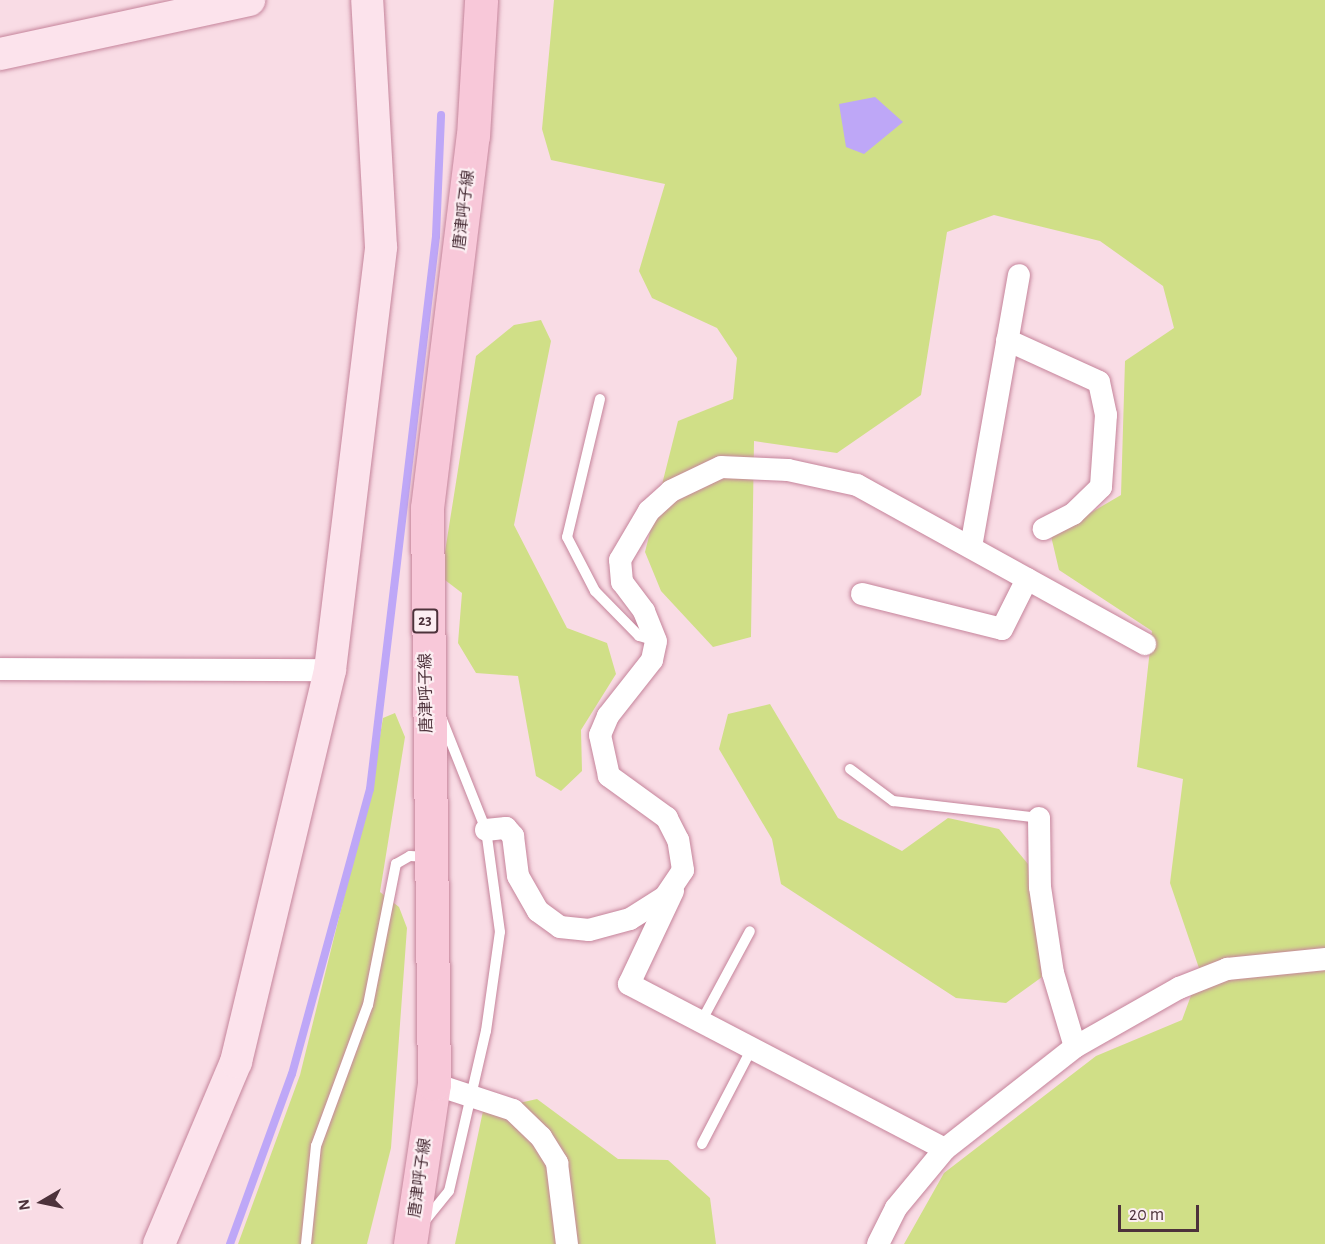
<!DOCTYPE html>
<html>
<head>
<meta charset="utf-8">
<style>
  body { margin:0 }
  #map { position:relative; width:1325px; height:1244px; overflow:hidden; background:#f9dce5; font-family:"Alegreya Sans","Noto Sans JP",sans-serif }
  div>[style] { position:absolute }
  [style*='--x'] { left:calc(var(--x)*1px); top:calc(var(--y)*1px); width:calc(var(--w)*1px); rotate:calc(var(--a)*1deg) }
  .green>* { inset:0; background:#d0df87 }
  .water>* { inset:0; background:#bea7f7 }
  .stream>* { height:8px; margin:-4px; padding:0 4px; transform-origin:4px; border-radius:4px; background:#bea7f7 }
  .roads { filter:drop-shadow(0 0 2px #c5849b) drop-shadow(0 0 2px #c5849b) }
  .lane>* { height:10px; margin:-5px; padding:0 5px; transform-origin:5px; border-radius:5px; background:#fff }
  .street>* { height:22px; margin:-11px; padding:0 11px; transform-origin:11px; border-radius:11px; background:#fff }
  .secondary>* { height:32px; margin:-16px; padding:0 16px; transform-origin:16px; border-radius:16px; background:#fce3ec }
  .primary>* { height:33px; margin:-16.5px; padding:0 16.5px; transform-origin:16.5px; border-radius:16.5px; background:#f8c8d9 }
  span { translate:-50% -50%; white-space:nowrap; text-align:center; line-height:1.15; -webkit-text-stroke:4.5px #fceef2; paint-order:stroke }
  .shield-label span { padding:2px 4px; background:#fceef2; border:2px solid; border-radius:4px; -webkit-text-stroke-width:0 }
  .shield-label { font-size:15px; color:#4d323b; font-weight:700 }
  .street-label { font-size:16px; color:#4d323b }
  .north { position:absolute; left:12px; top:1172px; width:60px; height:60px; -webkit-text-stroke:4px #fceef2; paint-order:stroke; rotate:261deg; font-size:16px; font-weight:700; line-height:24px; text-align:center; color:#4d323b }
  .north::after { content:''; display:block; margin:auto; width:21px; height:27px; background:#4d323b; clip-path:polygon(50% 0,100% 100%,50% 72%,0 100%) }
  .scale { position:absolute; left:1118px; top:1205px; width:81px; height:27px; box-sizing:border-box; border:3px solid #4d323b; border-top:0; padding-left:8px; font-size:18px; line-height:21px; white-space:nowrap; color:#4d323b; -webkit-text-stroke:4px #fceef2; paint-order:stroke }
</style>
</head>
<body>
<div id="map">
  <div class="green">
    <i style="clip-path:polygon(554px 0,1325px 0,1325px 1244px,904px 1244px,944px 1173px,1096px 1056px,1182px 1020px,1200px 971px,1170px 883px,1183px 779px,1137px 767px,1152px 631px,1059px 570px,1051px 536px,1121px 495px,1125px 361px,1174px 328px,1163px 286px,1100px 241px,994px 215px,947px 232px,921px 395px,837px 453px,754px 441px,751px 637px,713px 647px,661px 591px,645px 552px,678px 421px,733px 399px,737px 358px,717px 328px,652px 298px,639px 271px,665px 184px,551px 160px,542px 129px)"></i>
    <i style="clip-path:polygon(541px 320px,551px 341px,514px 525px,567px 628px,607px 643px,616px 674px,581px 730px,582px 771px,561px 791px,536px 776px,518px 676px,476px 673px,458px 643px,462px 593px,441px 577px,476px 356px,514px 325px)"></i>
    <i style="clip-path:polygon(770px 704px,838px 818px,902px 851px,948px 818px,999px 829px,1028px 864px,1042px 977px,1006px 1003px,956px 998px,781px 884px,772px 839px,719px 749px,728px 714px)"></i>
    <i style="clip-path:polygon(395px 713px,405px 737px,380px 892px,399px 907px,407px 928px,391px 1148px,367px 1244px,238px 1244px,300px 1075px,371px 788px,383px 718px)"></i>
    <i style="clip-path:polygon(537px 1099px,618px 1159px,668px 1160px,710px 1198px,716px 1244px,455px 1244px,483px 1111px)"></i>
  </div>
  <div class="water">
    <i style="clip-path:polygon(875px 97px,903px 122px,864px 154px,846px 147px,839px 104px)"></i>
  </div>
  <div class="stream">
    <i style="--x:230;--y:1244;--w:181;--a:-70"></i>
    <i style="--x:292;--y:1074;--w:295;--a:-74.7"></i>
    <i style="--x:370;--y:789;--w:557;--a:-83.19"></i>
    <i style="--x:436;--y:236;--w:121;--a:-87.6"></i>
  </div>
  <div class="roads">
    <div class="lane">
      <i style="--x:600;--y:399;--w:142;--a:103.4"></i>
      <i style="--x:567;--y:537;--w:61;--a:62.6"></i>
      <i style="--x:595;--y:591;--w:63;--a:45.6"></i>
      <i style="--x:639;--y:636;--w:18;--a:16"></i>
      <i style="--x:850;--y:769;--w:54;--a:36.7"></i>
      <i style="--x:893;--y:801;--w:147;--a:6.6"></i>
      <i style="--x:701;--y:1022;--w:103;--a:-61.7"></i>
      <i style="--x:702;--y:1144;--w:108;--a:-62.5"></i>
      <i style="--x:423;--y:1223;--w:41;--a:-50.9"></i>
      <i style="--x:449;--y:1191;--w:164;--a:-77"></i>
      <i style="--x:486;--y:1031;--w:100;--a:-82"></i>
      <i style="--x:500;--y:932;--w:103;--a:-97.8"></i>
      <i style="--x:486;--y:830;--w:127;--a:-111.7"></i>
      <i style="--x:306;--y:1244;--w:99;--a:-84.2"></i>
      <i style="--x:316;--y:1146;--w:150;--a:-69.8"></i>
      <i style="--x:368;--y:1005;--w:144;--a:-78.8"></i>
      <i style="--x:396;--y:864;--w:16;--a:-30"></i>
      <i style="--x:410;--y:856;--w:18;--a:3"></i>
    </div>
    <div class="street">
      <i style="--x:1007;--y:340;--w:101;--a:24.5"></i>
      <i style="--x:1099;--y:382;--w:34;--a:78"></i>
      <i style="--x:1106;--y:415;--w:72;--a:94"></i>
      <i style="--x:1101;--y:487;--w:39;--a:136"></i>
      <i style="--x:1073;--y:514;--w:33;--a:153"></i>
      <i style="--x:971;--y:547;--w:276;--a:-80"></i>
      <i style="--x:862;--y:594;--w:144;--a:14"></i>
      <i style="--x:1002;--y:629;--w:56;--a:-63.4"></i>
      <i style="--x:0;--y:669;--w:330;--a:0.2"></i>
      <i style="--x:1039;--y:818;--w:69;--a:89.2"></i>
      <i style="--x:1040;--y:887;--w:87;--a:81.4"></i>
      <i style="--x:1053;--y:973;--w:77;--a:73.4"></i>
      <i style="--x:486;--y:830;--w:20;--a:-6"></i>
      <i style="--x:506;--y:828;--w:11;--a:49"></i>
      <i style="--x:513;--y:836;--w:40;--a:82.9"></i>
      <i style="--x:518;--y:876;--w:40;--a:60.3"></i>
      <i style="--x:538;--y:911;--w:27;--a:36"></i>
      <i style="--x:560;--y:927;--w:29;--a:6"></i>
      <i style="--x:589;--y:930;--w:42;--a:-15"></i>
      <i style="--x:630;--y:919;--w:41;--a:-32.2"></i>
      <i style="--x:665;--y:897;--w:32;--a:-56"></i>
      <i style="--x:683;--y:870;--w:30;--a:-99"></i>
      <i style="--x:678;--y:840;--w:25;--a:-117"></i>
      <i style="--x:667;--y:818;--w:72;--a:-144.1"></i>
      <i style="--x:609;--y:776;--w:42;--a:-102.4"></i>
      <i style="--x:600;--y:735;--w:21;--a:-67"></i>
      <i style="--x:608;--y:716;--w:71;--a:-51.8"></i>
      <i style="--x:652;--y:660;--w:19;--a:-78"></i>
      <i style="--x:656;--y:641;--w:32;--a:-112"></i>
      <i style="--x:644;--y:611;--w:36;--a:-127"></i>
      <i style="--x:622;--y:582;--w:22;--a:-95"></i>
      <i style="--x:620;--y:560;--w:57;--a:-59.4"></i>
      <i style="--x:649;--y:511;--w:30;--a:-42"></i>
      <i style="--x:671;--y:491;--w:55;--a:-25.6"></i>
      <i style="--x:721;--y:467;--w:67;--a:2.6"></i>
      <i style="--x:788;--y:470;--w:71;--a:12.3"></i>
      <i style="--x:857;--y:485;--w:329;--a:28.9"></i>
      <i style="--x:673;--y:891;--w:103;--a:115.3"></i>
      <i style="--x:629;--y:984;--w:356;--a:27.6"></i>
      <i style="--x:434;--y:1084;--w:83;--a:18.2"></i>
      <i style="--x:513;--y:1110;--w:39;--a:44"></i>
      <i style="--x:541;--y:1137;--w:31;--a:58"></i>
      <i style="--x:557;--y:1163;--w:82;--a:83"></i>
      <i style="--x:878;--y:1244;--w:40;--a:-63.4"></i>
      <i style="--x:896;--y:1208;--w:77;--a:-50.3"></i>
      <i style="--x:945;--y:1149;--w:165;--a:-38.1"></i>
      <i style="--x:1075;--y:1047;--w:120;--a:-29.6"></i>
      <i style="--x:1179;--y:988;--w:52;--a:-21.6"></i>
      <i style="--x:1227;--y:969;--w:99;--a:-5.8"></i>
    </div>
    <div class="secondary">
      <i style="--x:0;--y:54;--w:255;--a:-12.2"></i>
      <i style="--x:159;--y:1244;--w:198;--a:-67.1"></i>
      <i style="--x:236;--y:1062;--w:403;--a:-76.5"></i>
      <i style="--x:330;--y:670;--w:426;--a:-83.1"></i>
      <i style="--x:381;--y:247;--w:247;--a:-93.2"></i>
    </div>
    <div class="primary">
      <i style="--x:410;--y:1244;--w:162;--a:-81.5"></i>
      <i style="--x:434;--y:1084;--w:576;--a:-90.7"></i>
      <i style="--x:427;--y:508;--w:375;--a:-83"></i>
      <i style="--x:473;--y:136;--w:136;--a:-86.6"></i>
    </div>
  </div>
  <div class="shield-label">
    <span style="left:425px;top:621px">23</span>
  </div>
  <div class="street-label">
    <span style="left:464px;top:210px;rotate:-83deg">唐津呼子線</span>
    <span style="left:426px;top:693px;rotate:-91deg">唐津呼子線</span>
    <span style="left:420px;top:1178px;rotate:-82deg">唐津呼子線</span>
  </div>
  <div class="north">N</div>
  <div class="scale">20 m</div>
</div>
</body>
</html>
